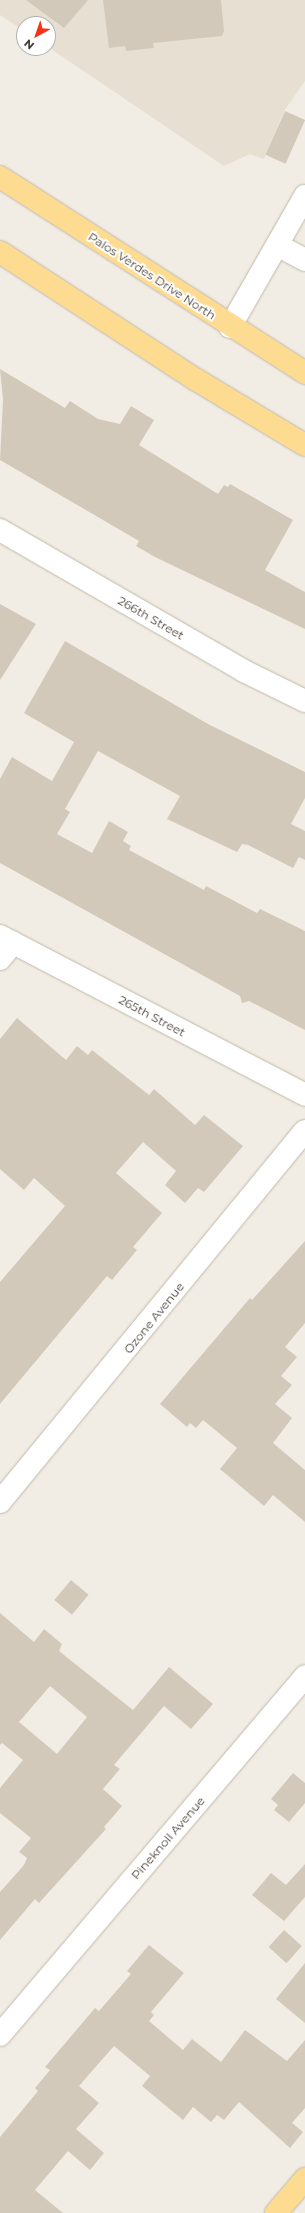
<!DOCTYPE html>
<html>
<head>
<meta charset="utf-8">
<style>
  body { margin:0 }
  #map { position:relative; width:305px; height:2213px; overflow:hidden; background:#f2ede4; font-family:Montserrat,sans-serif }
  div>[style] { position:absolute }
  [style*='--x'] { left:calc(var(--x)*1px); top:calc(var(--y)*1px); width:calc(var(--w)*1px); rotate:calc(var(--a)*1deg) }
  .residential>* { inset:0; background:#e6dfd2 }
  .building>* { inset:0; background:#d3c9ba; transform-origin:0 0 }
  .roads { filter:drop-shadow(0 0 1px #c0b8aa) drop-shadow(0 0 1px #c0b8aa) }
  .minor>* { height:22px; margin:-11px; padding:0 11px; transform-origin:11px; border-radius:11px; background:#fff }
  .major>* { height:22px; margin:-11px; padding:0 11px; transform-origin:11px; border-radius:11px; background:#fddc92 }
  span { translate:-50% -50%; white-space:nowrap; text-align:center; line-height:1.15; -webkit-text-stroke:4px #fff; paint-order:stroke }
  .street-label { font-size:12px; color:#443d34 }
  .north { position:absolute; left:16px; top:16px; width:40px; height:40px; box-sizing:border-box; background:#fff; border:1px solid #b4b1ae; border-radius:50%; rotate:220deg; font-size:11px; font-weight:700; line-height:16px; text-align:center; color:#443d34 }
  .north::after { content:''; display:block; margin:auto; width:14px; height:18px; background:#f73316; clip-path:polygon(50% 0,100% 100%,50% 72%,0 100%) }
</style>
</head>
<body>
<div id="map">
  <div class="residential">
    <i style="clip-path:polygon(0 0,305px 0,305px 81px,284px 111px,264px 159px,250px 154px,224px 166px,48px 47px,48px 24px,24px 24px,24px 31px,0 15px)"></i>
  </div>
  <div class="building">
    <i style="clip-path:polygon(26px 0,88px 0,64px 28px)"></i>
    <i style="clip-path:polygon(103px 0,221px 0,224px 31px,222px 36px,153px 43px,154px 48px,126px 51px,125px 46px,109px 48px)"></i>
    <i style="left:285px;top:111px;width:22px;height:48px;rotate:24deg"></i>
    <i style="clip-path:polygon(0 369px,65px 408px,70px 401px,98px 419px,120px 424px,131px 406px,154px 420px,139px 445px,218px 494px,224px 485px,228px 487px,230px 484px,293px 520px,265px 570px,305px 592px,305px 629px,155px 557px,136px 546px,139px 541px,0 460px,3px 400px)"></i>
    <i style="clip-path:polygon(0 604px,36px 624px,0 680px)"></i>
    <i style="clip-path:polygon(65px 641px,208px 724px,305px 772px,305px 798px,291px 824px,305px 831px,305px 860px,299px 857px,293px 868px,248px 845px,242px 844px,237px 852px,167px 819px,180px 796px,98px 751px,65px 809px,70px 812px,57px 834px,92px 853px,109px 821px,128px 832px,123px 841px,131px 846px,129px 850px,204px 890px,206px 886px,257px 913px,260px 909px,305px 931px,305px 1030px,249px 1001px,242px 1003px,240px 996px,0 863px,0 779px,12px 757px,52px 781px,74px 742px,24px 713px)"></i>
    <i style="clip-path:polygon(17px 1018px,66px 1060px,77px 1046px,88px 1055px,92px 1050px,149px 1095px,154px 1089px,195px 1125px,204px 1115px,243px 1146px,204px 1192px,198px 1188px,185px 1203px,165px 1185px,176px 1171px,143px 1142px,116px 1173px,162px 1213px,133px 1247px,137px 1250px,112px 1280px,107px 1276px,0 1404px,0 1282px,65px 1206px,34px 1178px,24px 1190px,0 1169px,0 1039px)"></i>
    <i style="clip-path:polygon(305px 1241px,305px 1323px,285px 1347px,297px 1357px,281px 1376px,292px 1385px,275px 1404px,292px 1418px,273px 1443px,305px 1470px,305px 1522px,273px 1495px,264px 1506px,220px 1469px,237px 1448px,203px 1420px,196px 1428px,190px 1423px,187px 1427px,160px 1404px,250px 1298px,252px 1300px)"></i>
    <i style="left:71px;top:1580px;width:23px;height:26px;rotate:40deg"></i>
    <i style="clip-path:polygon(evenodd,0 1613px,34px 1642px,44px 1629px,62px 1644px,59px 1651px,133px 1710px,169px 1667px,213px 1704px,191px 1729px,164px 1706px,114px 1765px,120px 1769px,103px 1789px,122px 1806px,104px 1827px,106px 1829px,39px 1903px,35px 1899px,0 1940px,0 1892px,24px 1865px,27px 1858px,19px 1852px,31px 1838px,0 1813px,0 1788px,23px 1760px,2px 1743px,0 1745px,0 1613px,50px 1686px,87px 1717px,57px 1754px,19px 1722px,50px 1686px)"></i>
    <i style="clip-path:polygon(293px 1773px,305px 1783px,305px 1803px,289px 1822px,274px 1810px,278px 1805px,271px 1799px)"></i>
    <i style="clip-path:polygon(305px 1864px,305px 1897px,284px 1921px,252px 1895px,271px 1873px,286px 1885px)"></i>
    <i style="left:284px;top:1930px;width:24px;height:23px;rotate:42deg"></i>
    <i style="clip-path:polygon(149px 1945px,184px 1973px,151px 2012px,154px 2015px,149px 2021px,183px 2050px,192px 2039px,221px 2062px,245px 2030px,287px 2061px,305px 2040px,305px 2108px,292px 2123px,303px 2132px,290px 2148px,239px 2102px,224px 2120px,217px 2115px,211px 2122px,193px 2107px,183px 2120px,142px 2086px,150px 2076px,114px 2046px,79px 2086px,99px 2103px,76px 2129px,104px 2153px,90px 2170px,68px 2151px,35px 2190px,63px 2213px,0 2213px,0 2137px,38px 2091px,35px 2088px,50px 2070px,45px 2067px,95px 2008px,99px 2011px,131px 1974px,127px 1971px)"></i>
    <i style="clip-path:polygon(305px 1963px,305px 2023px,276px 1999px)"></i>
  </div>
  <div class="roads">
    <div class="minor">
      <i style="--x:277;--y:245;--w:32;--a:28"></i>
      <i style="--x:230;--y:327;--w:151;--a:-60.2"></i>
      <i style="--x:0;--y:530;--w:282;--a:30"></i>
      <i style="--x:244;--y:671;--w:68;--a:26.2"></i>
      <i style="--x:0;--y:936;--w:344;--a:27.5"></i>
      <i style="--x:0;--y:959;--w:21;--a:-51"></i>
      <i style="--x:0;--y:1502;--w:480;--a:-50.6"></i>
      <i style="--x:0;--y:2035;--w:471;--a:-49.6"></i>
    </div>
    <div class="major">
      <i style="--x:0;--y:177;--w:363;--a:32.7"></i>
      <i style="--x:0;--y:252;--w:233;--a:33.1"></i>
      <i style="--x:195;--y:379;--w:128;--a:31"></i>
      <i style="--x:276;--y:2213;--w:45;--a:-49.5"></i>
    </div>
  </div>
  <div class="street-label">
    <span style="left:152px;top:276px;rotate:33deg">Palos Verdes Drive North</span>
    <span style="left:151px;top:618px;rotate:30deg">266th Street</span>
    <span style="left:152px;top:1016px;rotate:28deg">265th Street</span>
    <span style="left:154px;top:1318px;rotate:-51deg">Ozone Avenue</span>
    <span style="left:168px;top:1838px;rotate:-49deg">Pineknoll Avenue</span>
  </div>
  <div class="north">N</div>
</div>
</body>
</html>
